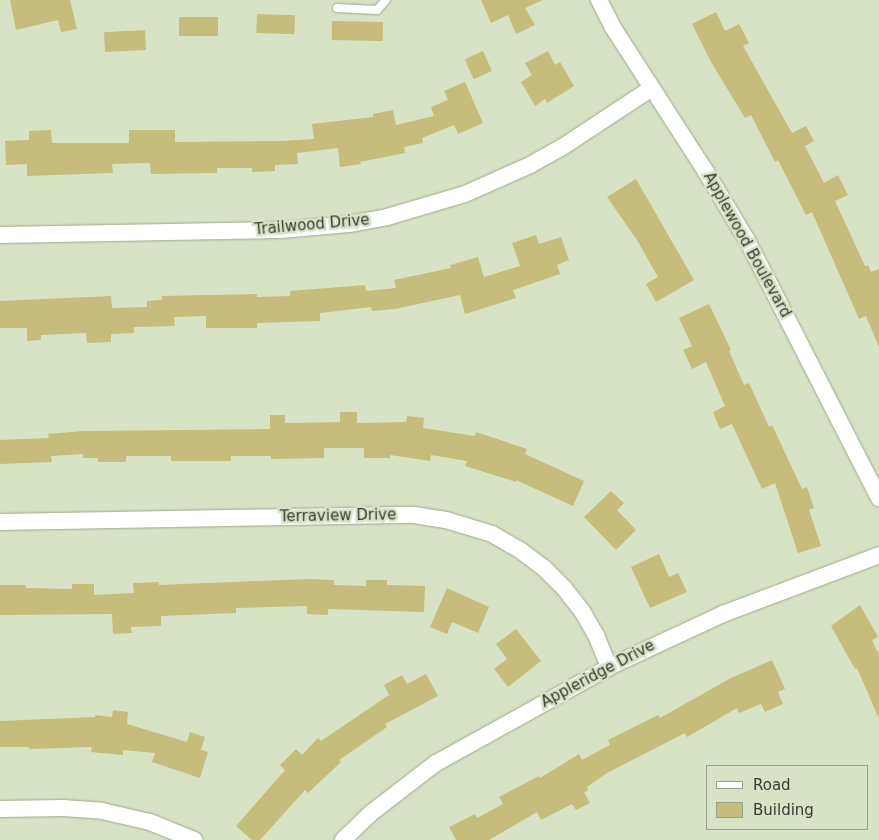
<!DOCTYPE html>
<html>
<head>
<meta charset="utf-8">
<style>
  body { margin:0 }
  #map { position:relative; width:879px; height:840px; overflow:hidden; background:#d8e3c5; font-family:"DejaVu Sans",sans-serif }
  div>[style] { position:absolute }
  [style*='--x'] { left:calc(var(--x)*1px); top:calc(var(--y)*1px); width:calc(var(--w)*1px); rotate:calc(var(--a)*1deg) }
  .building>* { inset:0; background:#c6bc7b; transform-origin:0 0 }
  .roads { filter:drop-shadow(0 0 1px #9ea88c) drop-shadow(0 0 1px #9ea88c) }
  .service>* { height:8px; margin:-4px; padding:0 4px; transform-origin:4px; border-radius:4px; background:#fff }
  .minor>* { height:16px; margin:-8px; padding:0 8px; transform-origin:8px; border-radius:8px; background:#fff }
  span { translate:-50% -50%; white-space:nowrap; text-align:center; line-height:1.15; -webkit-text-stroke:5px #d8e3c5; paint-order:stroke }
  .street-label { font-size:15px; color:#363b2f }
  .legend { position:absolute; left:706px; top:765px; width:162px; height:65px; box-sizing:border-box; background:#d8e3c5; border:1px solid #97a089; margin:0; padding:6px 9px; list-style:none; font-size:15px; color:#363b2f }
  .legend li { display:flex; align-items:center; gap:10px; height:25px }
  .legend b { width:25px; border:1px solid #97a089 }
</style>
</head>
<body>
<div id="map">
  <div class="building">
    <i style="clip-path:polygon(10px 0,70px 0,77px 29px,61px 32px,58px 20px,16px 30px)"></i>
    <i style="clip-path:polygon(481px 0,543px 0,525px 8px,535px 25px,516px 34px,508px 15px,491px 23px)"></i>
    <i style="clip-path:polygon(716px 12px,725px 31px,739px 24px,749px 43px,743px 46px,792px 133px,806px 126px,814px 141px,805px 146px,824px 183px,838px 175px,848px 195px,835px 201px,865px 266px,868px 265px,871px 272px,879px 269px,879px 347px,866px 316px,859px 319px,812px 212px,806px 215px,778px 160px,775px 162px,751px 115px,745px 118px,711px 62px,692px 24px)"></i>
    <i style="left:257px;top:14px;width:38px;height:19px;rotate:2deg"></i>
    <i style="left:179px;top:17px;width:39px;height:19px"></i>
    <i style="left:332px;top:21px;width:51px;height:19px;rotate:1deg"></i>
    <i style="left:145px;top:30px;width:20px;height:41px;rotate:87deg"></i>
    <i style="left:483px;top:51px;width:22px;height:20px;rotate:66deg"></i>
    <i style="clip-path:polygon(548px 51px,555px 65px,560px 62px,574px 86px,547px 103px,545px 99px,535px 106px,521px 82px,532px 75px,525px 63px)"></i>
    <i style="clip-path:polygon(465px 82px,483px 123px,458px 134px,454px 125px,422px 138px,423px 143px,404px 147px,405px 153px,360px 162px,361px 164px,340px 167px,338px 148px,297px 153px,298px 164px,275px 165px,275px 171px,252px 172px,252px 168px,217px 168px,217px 173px,151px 174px,150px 163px,112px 164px,113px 173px,27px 176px,27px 164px,6px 165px,5px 141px,29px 140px,29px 131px,51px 130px,52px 143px,129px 143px,129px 130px,175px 130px,175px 142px,282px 141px,314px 139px,312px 124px,373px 117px,373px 114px,393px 110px,396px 125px,434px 116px,431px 107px,448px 100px,444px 91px)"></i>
    <i style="clip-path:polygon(636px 179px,694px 280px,656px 302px,646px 284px,658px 277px,637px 240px,607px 197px)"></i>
    <i style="clip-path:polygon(536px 235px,539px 244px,561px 237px,569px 260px,557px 265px,560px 274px,513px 290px,516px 298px,465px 314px,460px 295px,395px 309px,372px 311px,371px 307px,320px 313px,320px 321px,257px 323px,257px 328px,206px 328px,206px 316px,174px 317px,175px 326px,134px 327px,134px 333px,111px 334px,111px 342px,87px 343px,86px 333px,41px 335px,41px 340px,27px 341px,27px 328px,0 328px,0 301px,111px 296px,112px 308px,147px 307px,147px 301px,162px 300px,162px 296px,257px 294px,257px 297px,290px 296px,290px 291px,365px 285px,366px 291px,396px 288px,394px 280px,451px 268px,450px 265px,478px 257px,484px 277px,520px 266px,512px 243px)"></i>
    <i style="clip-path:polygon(709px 304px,731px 350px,729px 351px,744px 385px,749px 383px,769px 427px,772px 425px,802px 489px,807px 487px,814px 508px,809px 510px,821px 546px,798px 553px,775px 483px,762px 489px,732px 424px,720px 429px,713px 412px,725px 406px,706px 362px,692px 369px,683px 350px,692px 346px,679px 318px)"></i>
    <i style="clip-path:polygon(340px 412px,357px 412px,357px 423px,406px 422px,407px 416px,424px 418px,423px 428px,475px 436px,476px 432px,527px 449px,525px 454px,584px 481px,573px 506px,516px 480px,516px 482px,465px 466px,467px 461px,431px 455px,430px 461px,390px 455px,390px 458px,364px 458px,364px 448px,324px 448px,324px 458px,271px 459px,271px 456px,231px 456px,231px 461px,171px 461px,171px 456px,126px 456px,126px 462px,98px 462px,98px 458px,83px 458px,83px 454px,51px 456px,52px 462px,0 464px,0 440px,49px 438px,48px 434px,83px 431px,270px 429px,270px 415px,285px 415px,285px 423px,340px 422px)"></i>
    <i style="clip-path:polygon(611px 491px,624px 503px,617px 510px,636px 530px,616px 550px,584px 517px)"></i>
    <i style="clip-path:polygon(659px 554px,669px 577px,678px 573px,687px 592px,650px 608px,631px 567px)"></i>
    <i style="clip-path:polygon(308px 579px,334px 580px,334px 585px,366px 586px,366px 580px,387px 580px,387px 585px,425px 586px,424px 612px,328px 609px,328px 615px,307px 614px,307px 606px,236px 608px,236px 613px,161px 616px,161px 626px,131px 627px,132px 633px,113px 634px,112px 614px,0 615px,0 585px,26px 585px,26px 588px,72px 589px,72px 584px,94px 584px,94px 595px,134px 593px,133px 583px,159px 582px,159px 585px)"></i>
    <i style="clip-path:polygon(447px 588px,489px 607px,478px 633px,452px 622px,447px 634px,430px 627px)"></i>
    <i style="clip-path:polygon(860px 605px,878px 637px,872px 640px,879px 655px,879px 719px,857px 668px,855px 669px,831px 626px)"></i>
    <i style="clip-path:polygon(516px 629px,541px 661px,508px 687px,494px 669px,507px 659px,496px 644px)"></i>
    <i style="clip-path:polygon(772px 660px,785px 689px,778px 692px,783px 704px,765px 712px,761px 704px,739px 713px,737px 708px,687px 737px,685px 733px,607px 773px,587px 787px,588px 791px,584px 792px,590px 803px,576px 810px,572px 804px,541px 820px,537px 812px,489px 840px,456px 840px,449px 827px,475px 814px,477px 818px,503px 804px,499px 797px,539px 776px,540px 778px,579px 754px,582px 760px,610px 745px,608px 740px,658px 715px,660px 718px,729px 679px)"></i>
    <i style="clip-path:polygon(426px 674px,438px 696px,385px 724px,387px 727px,339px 760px,341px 762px,308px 793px,305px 790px,260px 840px,252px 840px,236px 826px,285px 770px,280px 765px,296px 749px,302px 755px,318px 738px,321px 741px,389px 695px,384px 685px,402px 675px,407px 684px)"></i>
    <i style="clip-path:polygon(113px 710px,128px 712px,127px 724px,187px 742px,190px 732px,205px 737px,201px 750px,208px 752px,200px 778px,152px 762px,155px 753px,123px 750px,123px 755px,91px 752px,92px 747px,29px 749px,29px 747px,0 747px,0 721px,95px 717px,95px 715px,112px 717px)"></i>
  </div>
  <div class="roads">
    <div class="service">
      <i style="--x:337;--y:8;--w:40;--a:2.9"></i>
      <i style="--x:377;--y:10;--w:13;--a:-48"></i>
    </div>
    <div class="minor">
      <i style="--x:599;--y:0;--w:29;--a:63"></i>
      <i style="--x:612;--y:26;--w:174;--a:57.2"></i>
      <i style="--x:706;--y:172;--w:82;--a:59"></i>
      <i style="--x:748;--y:242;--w:288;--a:62.9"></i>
      <i style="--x:0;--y:235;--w:281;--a:-1"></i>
      <i style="--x:281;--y:230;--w:68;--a:-5"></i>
      <i style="--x:349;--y:224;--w:39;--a:-10"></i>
      <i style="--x:387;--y:217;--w:81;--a:-16.4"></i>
      <i style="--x:465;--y:194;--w:71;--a:-24"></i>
      <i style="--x:530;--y:165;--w:39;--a:-29"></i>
      <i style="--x:564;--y:146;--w:105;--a:-33.4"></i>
      <i style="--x:0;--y:522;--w:414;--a:-1"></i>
      <i style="--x:414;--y:515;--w:32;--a:9"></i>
      <i style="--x:446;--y:520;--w:48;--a:16.9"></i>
      <i style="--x:492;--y:534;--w:32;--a:30"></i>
      <i style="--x:520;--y:550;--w:30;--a:37"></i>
      <i style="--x:544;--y:568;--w:28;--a:45"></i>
      <i style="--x:564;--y:588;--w:29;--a:52"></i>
      <i style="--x:582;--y:611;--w:28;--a:60"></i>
      <i style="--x:596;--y:635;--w:35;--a:68"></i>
      <i style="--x:0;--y:809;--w:63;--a:-0.9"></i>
      <i style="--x:63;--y:808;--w:39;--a:4"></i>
      <i style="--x:102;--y:811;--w:49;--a:12.9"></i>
      <i style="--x:150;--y:822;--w:48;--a:22.2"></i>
      <i style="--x:343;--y:840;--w:39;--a:-44"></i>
      <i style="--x:371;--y:813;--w:82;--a:-37.6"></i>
      <i style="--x:436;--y:763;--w:198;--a:-29"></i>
      <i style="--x:609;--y:667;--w:126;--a:-24.9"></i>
      <i style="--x:723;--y:614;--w:167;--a:-20.7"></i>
    </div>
  </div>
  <div class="street-label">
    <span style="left:312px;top:225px;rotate:-5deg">Trailwood Drive</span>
    <span style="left:747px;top:245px;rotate:61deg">Applewood Boulevard</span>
    <span style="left:338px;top:516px;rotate:-1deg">Terraview Drive</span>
    <span style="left:598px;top:674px;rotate:-28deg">Appleridge Drive</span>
  </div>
  <ul class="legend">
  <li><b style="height:6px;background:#fff"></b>Road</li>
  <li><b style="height:14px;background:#c6bc7b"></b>Building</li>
  </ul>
</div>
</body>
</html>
